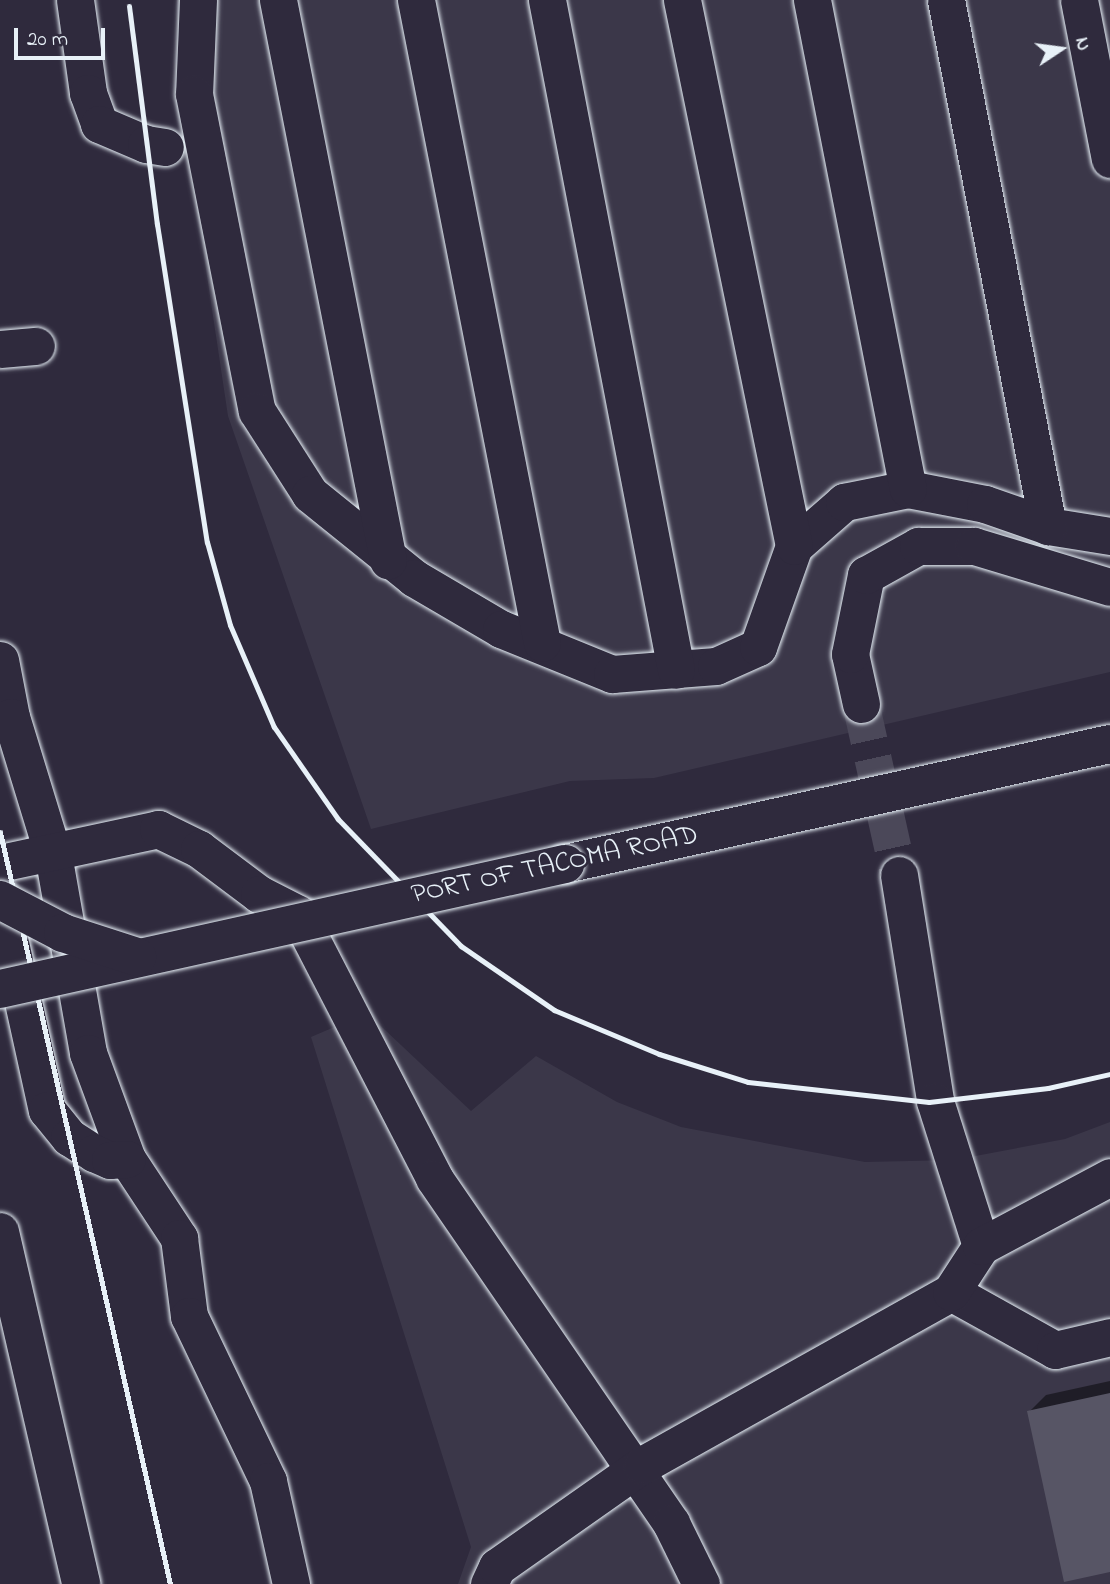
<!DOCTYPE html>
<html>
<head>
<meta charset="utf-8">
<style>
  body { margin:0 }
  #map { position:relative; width:1110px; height:1584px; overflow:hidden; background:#2f2a3d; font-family:"Indie Flower",sans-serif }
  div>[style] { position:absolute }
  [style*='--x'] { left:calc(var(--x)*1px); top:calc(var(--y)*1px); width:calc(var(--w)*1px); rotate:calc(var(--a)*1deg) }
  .built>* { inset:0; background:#3b3749 }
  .shadow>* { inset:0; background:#0007 }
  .building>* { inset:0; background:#575565 }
  .minor-tunnel>* { height:37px; margin-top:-18.5px; transform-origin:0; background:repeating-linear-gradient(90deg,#4b4859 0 37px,transparent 0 55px) }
  .roads { filter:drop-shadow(0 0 2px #e8f1f8) drop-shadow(0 0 2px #e8f1f8) }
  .minor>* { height:37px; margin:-18.5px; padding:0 18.5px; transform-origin:18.5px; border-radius:18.5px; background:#2f2a3d }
  .major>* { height:38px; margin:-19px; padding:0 19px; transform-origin:19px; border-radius:19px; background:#2f2a3d }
  .highway>* { height:38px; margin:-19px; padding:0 19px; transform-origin:19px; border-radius:19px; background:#2f2a3d }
  .rail>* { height:5px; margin:-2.5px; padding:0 2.5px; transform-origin:2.5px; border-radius:2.5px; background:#e8f1f8 }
  .bridges { filter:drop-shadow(0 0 2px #e8f1f8) drop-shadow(0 0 2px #e8f1f8) }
  .major-bridge>* { height:38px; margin:-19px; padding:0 19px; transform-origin:19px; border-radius:19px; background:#2f2a3d }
  .highway-bridge>* { height:38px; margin:-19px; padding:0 19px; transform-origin:19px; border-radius:19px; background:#2f2a3d }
  span { translate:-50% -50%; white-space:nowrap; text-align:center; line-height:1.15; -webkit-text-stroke:5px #2f2a3d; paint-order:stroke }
  .street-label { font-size:28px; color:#e8f1f8 }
  .north { position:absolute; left:1026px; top:14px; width:70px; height:70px; -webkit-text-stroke:5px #2f2a3d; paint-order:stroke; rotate:77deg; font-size:19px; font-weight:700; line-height:28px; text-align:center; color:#e8f1f8 }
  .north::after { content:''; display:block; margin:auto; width:24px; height:32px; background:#e8f1f8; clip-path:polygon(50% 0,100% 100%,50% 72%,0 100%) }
  .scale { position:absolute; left:14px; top:28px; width:91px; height:32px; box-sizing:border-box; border:4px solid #e8f1f8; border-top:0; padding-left:9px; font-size:21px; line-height:24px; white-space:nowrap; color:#e8f1f8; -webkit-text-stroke:5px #2f2a3d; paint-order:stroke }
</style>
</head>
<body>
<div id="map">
  <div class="built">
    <i style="clip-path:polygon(177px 0,1110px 0,1110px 672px,654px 778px,570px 781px,371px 829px,228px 416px,180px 96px)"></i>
    <i style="clip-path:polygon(367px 1013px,471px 1111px,536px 1056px,617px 1102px,681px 1127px,865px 1162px,954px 1160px,1065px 1139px,1110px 1122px,1110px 1584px,458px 1584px,471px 1547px,311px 1037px)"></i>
  </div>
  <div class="shadow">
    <i style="clip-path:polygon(1110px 1381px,1110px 1570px,1029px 1412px,1046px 1395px)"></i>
  </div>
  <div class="building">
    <i style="clip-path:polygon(1110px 1393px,1110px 1572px,1064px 1582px,1027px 1411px)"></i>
  </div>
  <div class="minor-tunnel">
    <i style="--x:861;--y:704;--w:175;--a:77.5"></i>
  </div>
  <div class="roads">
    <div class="minor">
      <i style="--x:75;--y:0;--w:94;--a:82"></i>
      <i style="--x:88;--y:93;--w:33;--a:70"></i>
      <i style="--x:99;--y:124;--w:51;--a:23.1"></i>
      <i style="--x:146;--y:144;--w:19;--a:9"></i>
      <i style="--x:198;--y:0;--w:94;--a:92.4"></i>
      <i style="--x:194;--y:94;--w:323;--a:78.8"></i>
      <i style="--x:257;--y:411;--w:98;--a:57.4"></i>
      <i style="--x:310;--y:494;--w:134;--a:38.9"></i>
      <i style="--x:414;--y:578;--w:101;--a:30.4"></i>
      <i style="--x:501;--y:629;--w:120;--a:22.1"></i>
      <i style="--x:612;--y:674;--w:104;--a:-4.4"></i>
      <i style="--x:716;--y:666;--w:46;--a:-24.3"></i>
      <i style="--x:758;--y:647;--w:107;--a:-70.4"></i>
      <i style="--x:794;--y:546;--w:67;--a:-41.3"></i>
      <i style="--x:844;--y:502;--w:65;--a:-11.5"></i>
      <i style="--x:908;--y:489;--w:78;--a:11"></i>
      <i style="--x:985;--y:504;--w:67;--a:19.2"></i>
      <i style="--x:1048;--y:526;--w:63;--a:9.2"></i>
      <i style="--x:278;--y:0;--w:571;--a:78.89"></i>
      <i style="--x:416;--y:0;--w:655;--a:78.91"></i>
      <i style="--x:547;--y:0;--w:682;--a:79.1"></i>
      <i style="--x:682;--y:0;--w:557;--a:78.41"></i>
      <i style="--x:812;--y:0;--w:498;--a:78.9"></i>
      <i style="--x:946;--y:0;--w:536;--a:79.03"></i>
      <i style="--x:1079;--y:0;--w:162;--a:79"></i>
      <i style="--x:0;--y:349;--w:36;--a:-5"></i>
      <i style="--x:0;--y:660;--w:58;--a:79.1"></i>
      <i style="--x:11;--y:717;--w:143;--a:73"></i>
      <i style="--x:53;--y:854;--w:202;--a:80"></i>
      <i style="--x:88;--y:1053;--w:113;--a:69.8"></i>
      <i style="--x:127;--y:1159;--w:95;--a:56.6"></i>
      <i style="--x:179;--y:1238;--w:79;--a:82.7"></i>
      <i style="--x:189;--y:1316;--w:183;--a:64.4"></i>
      <i style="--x:268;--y:1481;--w:106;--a:77.4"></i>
      <i style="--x:861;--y:704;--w:51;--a:-102.4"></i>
      <i style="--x:850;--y:654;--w:81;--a:-78.6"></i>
      <i style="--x:866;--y:575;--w:60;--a:-29.1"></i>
      <i style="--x:918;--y:546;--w:56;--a:0"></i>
      <i style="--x:974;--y:546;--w:142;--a:16.8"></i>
      <i style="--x:0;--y:863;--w:162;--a:-12.1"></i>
      <i style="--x:158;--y:829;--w:46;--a:26"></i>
      <i style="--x:199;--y:849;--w:75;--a:36.9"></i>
      <i style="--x:259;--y:894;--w:44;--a:27.1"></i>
      <i style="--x:298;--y:914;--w:297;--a:62.7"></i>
      <i style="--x:434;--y:1178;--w:419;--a:55.5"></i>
      <i style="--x:671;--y:1523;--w:68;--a:63.8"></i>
      <i style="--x:899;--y:875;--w:229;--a:80.9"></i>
      <i style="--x:935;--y:1101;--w:152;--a:72.4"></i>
      <i style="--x:0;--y:897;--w:218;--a:77.6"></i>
      <i style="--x:47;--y:1110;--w:35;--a:51"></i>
      <i style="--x:69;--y:1137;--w:30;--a:33"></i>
      <i style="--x:94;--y:1153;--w:17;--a:24"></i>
      <i style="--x:110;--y:1160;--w:17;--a:-3"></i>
      <i style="--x:951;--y:1292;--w:119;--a:29.1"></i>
      <i style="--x:1055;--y:1350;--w:57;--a:-13.3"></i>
      <i style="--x:489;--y:1584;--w:19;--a:-65"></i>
      <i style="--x:497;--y:1567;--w:177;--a:-35.1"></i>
      <i style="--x:642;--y:1465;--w:354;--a:-29.2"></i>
      <i style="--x:951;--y:1292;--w:55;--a:-56.9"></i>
      <i style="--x:981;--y:1246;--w:146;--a:-28.1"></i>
    </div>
    <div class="major">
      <i style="--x:565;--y:864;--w:558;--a:-12.42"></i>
    </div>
    <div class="highway">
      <i style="--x:0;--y:1232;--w:361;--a:77"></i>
    </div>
  </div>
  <div class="rail">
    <i style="--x:129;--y:6;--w:220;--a:82.7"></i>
    <i style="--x:157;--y:224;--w:322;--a:81.1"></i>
    <i style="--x:207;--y:542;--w:86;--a:74.5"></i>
    <i style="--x:230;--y:625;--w:111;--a:66.7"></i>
    <i style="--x:274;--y:727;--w:112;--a:55.2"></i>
    <i style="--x:338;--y:819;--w:177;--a:45.9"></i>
    <i style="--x:461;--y:946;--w:113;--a:34.5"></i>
    <i style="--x:554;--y:1010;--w:114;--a:22.7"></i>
    <i style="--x:659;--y:1054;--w:93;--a:17.5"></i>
    <i style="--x:748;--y:1082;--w:182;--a:6.3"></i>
    <i style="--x:929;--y:1102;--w:120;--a:-6.7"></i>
    <i style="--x:1048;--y:1088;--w:64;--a:-12.7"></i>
    <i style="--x:0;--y:832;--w:771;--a:77.26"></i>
  </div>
  <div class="bridges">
    <div class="major-bridge">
      <i style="--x:0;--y:989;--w:579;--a:-12.48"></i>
    </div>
    <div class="highway-bridge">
      <i style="--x:0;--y:900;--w:71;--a:27.6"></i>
      <i style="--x:63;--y:933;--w:78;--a:18"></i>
    </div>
  </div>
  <div class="street-label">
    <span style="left:555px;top:866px;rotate:-12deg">PORT OF TACOMA ROAD</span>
  </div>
  <div class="north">N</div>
  <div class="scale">20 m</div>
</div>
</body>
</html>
